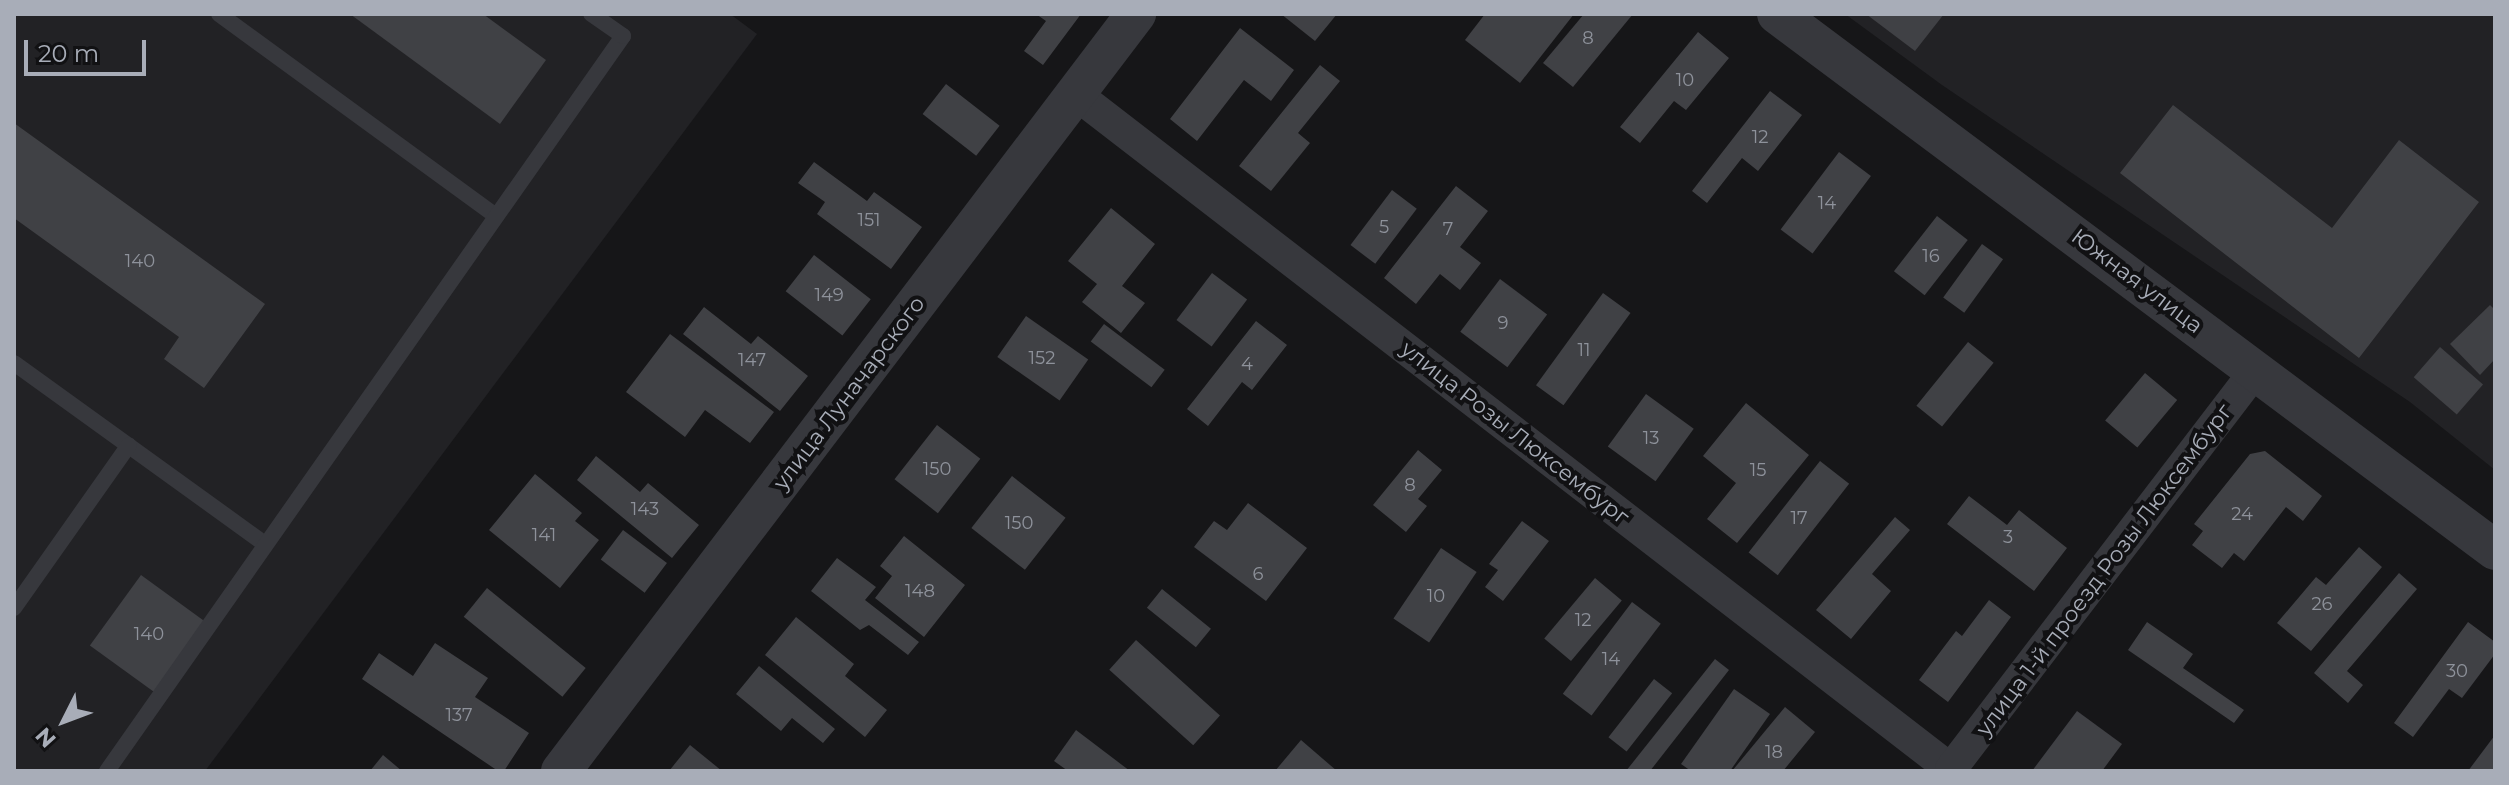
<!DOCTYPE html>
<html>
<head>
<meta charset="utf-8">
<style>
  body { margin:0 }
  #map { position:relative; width:2509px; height:785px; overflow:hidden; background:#161618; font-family:Montserrat,sans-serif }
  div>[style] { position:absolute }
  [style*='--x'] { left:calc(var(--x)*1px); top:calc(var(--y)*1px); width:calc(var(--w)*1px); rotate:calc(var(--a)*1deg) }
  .built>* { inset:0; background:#222225 }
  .building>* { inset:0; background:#404145; transform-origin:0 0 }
  .service>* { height:16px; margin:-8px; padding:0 8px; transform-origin:8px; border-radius:8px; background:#37383d }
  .minor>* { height:32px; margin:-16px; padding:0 16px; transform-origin:16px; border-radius:16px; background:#37383d }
  .tertiary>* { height:40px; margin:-20px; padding:0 20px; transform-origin:20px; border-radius:20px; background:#37383d }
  span { translate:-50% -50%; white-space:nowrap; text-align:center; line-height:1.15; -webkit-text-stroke:8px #111113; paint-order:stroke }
  .number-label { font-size:18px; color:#8e929b }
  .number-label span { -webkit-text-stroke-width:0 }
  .street-label { font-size:22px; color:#a8adb8 }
  .frame { position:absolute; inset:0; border:16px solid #a8adb8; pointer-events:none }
  .north { position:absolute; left:24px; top:681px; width:80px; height:80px; -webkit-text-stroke:6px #111113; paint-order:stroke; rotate:228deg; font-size:22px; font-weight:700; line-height:32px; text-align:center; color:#a8adb8 }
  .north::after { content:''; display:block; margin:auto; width:28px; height:36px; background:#a8adb8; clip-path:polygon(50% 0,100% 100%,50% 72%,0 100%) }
  .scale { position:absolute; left:24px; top:40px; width:122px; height:36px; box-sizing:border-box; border:4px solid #a8adb8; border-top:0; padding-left:10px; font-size:24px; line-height:28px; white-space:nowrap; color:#a8adb8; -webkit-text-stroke:6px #111113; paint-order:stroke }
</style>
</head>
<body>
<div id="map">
  <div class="built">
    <i style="clip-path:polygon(14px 14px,730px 14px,757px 34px,205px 771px,14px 771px)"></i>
    <i style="clip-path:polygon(1845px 14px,2495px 14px,2495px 470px,2410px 402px,1942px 85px)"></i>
  </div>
  <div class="building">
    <i style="clip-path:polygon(350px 14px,483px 14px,546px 60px,500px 124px)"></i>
    <i style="clip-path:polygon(1036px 14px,1081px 14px,1043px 65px,1024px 51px,1046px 21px)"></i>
    <i style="clip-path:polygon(1281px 14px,1337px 14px,1315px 41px)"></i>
    <i style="clip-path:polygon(1485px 14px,1574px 14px,1520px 83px,1465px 40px)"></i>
    <i style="clip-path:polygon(1584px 14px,1633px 14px,1573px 87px,1543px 63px)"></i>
    <i style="clip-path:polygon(1866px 14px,1944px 14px,1915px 51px)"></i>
    <i style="clip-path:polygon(1240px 28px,1294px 70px,1271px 101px,1244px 80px,1197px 141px,1170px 119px)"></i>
    <i style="clip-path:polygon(1698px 32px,1729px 58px,1686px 110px,1674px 101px,1640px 143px,1620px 127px)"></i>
    <i style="clip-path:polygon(1320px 65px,1340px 81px,1298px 133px,1310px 143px,1271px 191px,1239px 166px)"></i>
    <i style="left:946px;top:84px;width:68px;height:38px;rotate:38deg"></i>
    <i style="clip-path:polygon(1770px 91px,1802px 115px,1758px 171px,1742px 158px,1707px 203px,1692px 191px)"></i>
    <i style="clip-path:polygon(2173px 105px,2332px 228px,2399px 140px,2479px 202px,2359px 358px,2120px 173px)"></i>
    <i style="clip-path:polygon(14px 123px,265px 304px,204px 388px,164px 359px,179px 337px,14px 218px)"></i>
    <i style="left:1839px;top:152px;width:40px;height:97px;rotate:37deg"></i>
    <i style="clip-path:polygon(814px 162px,867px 201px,874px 192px,922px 227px,891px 269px,817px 214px,825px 202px,798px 183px)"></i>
    <i style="clip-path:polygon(1456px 186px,1488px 211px,1460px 247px,1481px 263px,1460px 290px,1440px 274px,1416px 304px,1384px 278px)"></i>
    <i style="left:1392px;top:190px;width:31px;height:69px;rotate:37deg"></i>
    <i style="clip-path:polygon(1111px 208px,1155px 244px,1122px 286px,1145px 303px,1121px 333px,1082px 302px,1097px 284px,1068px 261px)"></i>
    <i style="left:1937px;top:216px;width:39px;height:70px;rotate:38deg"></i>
    <i style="left:1982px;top:244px;width:26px;height:66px;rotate:36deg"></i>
    <i style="left:814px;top:255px;width:72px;height:46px;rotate:38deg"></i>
    <i style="left:1212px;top:273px;width:44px;height:59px;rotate:37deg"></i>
    <i style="left:1500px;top:279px;width:59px;height:66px;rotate:37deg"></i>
    <i style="left:1603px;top:293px;width:34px;height:114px;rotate:36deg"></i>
    <i style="clip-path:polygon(2490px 305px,2495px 310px,2495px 359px,2480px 375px,2450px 344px)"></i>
    <i style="clip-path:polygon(704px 307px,751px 344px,758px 336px,808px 376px,780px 411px,683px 334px)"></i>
    <i style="left:1026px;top:316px;width:76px;height:50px;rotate:35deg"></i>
    <i style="clip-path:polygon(1256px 321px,1287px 345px,1252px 390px,1242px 382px,1208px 426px,1187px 409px)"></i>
    <i style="left:1104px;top:324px;width:76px;height:22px;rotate:37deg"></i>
    <i style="clip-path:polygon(670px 334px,774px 412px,750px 443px,705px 410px,685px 437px,626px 392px)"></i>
    <i style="left:1968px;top:342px;width:33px;height:82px;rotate:39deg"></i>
    <i style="left:2440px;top:347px;width:57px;height:40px;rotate:41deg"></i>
    <i style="left:2145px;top:373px;width:42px;height:62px;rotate:40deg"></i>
    <i style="left:1646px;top:394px;width:59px;height:65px;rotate:36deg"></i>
    <i style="clip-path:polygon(1746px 403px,1809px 455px,1737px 543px,1707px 519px,1736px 483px,1703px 456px)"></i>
    <i style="left:937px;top:425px;width:55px;height:69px;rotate:38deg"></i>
    <i style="clip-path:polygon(1418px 450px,1442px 470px,1418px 499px,1427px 506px,1406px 532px,1373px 505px)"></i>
    <i style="clip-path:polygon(2265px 451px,2322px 496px,2303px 521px,2286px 507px,2244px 561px,2234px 553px,2222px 568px,2192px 545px,2203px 531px,2194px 524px,2250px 454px)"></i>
    <i style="clip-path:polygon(596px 456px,640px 492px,648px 483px,699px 525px,672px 558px,577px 480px)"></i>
    <i style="left:1820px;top:461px;width:37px;height:116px;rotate:38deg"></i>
    <i style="clip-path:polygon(535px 474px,582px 513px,575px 521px,599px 540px,560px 588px,489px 530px)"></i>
    <i style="left:1012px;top:476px;width:68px;height:66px;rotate:38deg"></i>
    <i style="clip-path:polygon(1969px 496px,2007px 525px,2019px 510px,2067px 548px,2034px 591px,1947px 524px)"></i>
    <i style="clip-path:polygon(1248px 503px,1307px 548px,1266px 601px,1194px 547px,1214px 521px,1227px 530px)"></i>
    <i style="clip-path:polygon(1895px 517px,1910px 530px,1872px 574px,1891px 591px,1851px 639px,1816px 610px)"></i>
    <i style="clip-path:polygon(1522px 521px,1549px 541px,1503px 601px,1485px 587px,1498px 570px,1489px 564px)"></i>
    <i style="left:623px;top:530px;width:55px;height:37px;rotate:37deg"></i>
    <i style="clip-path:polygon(904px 536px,965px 585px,924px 637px,875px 598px,892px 576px,880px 566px)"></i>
    <i style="clip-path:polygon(2359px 547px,2382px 567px,2311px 651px,2277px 623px,2316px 577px,2326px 585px)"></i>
    <i style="left:1441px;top:548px;width:43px;height:85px;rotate:34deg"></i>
    <i style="clip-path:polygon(837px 558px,876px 587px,865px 600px,919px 642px,908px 655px,869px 625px,860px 630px,811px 591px)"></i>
    <i style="clip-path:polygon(2399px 573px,2417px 589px,2347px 671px,2363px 685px,2348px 703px,2314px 673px)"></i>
    <i style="left:141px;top:575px;width:82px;height:87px;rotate:36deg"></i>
    <i style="left:1595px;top:578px;width:35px;height:79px;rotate:40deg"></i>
    <i style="left:487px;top:588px;width:127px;height:37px;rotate:39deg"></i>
    <i style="left:1162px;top:589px;width:63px;height:24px;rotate:39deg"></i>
    <i style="clip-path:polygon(1989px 600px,2011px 617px,1948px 702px,1919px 680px,1956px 631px,1962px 636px)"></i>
    <i style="left:1632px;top:602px;width:36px;height:115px;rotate:37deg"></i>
    <i style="clip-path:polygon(796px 617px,854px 664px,845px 676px,887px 710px,865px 737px,765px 655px)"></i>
    <i style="clip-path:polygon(2147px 622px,2193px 654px,2183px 668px,2244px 710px,2234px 723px,2128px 650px)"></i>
    <i style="clip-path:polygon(2468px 622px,2495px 642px,2495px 654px,2462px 698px,2449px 689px,2413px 737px,2394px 723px)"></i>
    <i style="left:1136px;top:640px;width:113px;height:40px;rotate:42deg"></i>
    <i style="clip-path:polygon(435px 643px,488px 678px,475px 697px,529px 733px,504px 771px,498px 771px,362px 679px,379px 653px,413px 676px)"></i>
    <i style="clip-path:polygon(1715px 659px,1729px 670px,1650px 771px,1626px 771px)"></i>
    <i style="clip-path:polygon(759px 666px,835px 729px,823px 743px,792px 718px,781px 731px,736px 694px)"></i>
    <i style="left:1654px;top:679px;width:23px;height:74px;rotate:38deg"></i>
    <i style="clip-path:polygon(1734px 689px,1770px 714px,1730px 771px,1691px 771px,1681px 764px)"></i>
    <i style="clip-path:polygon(1785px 707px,1815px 732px,1783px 771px,1732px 771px)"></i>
    <i style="clip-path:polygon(2077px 711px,2122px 744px,2102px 771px,2032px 771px)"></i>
    <i style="clip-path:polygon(1076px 730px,1130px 771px,1068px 771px,1054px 761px)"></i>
    <i style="clip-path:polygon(2495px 735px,2495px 771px,2468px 771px)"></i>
    <i style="clip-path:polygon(1301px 740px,1337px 771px,1275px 771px)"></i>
    <i style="clip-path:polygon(690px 745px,722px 771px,669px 771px)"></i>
    <i style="clip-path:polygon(383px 755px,402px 771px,370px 771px)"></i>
  </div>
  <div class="service">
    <i style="--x:219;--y:14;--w:343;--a:36.1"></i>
    <i style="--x:14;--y:363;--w:308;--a:35.8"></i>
    <i style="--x:14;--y:608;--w:199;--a:-54.8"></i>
    <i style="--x:107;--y:771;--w:898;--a:-54.93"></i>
    <i style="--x:623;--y:36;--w:39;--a:-145"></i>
  </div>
  <div class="minor">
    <i style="--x:1077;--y:95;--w:1107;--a:37.66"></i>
    <i style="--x:1951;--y:769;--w:502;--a:-52.61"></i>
  </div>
  <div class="tertiary">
    <i style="--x:1777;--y:14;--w:896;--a:36.74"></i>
    <i style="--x:561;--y:771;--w:951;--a:-52.78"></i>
  </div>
  <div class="number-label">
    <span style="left:1588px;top:38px">8</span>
    <span style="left:1685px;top:80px">10</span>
    <span style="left:1760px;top:137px">12</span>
    <span style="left:1827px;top:203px">14</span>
    <span style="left:869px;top:220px">151</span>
    <span style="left:1384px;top:227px">5</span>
    <span style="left:1448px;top:229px">7</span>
    <span style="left:1931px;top:256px">16</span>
    <span style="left:140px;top:261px">140</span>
    <span style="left:829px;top:295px">149</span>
    <span style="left:1503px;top:323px">9</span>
    <span style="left:1584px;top:350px">11</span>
    <span style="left:1042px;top:358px">152</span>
    <span style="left:752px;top:360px">147</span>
    <span style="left:1247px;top:364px">4</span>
    <span style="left:1651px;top:438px">13</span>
    <span style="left:937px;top:469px">150</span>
    <span style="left:1758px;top:470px">15</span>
    <span style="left:1410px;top:485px">8</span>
    <span style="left:645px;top:509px">143</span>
    <span style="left:2242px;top:514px">24</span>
    <span style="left:1799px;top:518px">17</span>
    <span style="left:1019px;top:523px">150</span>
    <span style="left:544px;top:535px">141</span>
    <span style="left:2008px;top:537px">3</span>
    <span style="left:1258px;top:574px">6</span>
    <span style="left:920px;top:591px">148</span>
    <span style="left:1436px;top:596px">10</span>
    <span style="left:2322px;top:604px">26</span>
    <span style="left:1583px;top:620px">12</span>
    <span style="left:149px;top:634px">140</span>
    <span style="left:1611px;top:659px">14</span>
    <span style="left:2457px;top:671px">30</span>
    <span style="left:459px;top:715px">137</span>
    <span style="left:1774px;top:752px">18</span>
  </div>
  <div class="street-label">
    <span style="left:2137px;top:281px;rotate:37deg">Южная улица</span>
    <span style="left:849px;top:393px;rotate:-53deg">улица Луначарского</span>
    <span style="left:1515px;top:433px;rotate:38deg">улица Розы Люксембург</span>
    <span style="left:2104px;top:570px;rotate:-53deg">улица 1-й проезд Розы Люксембург</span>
  </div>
  <div class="frame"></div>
  <div class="north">N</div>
  <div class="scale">20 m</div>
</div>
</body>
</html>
